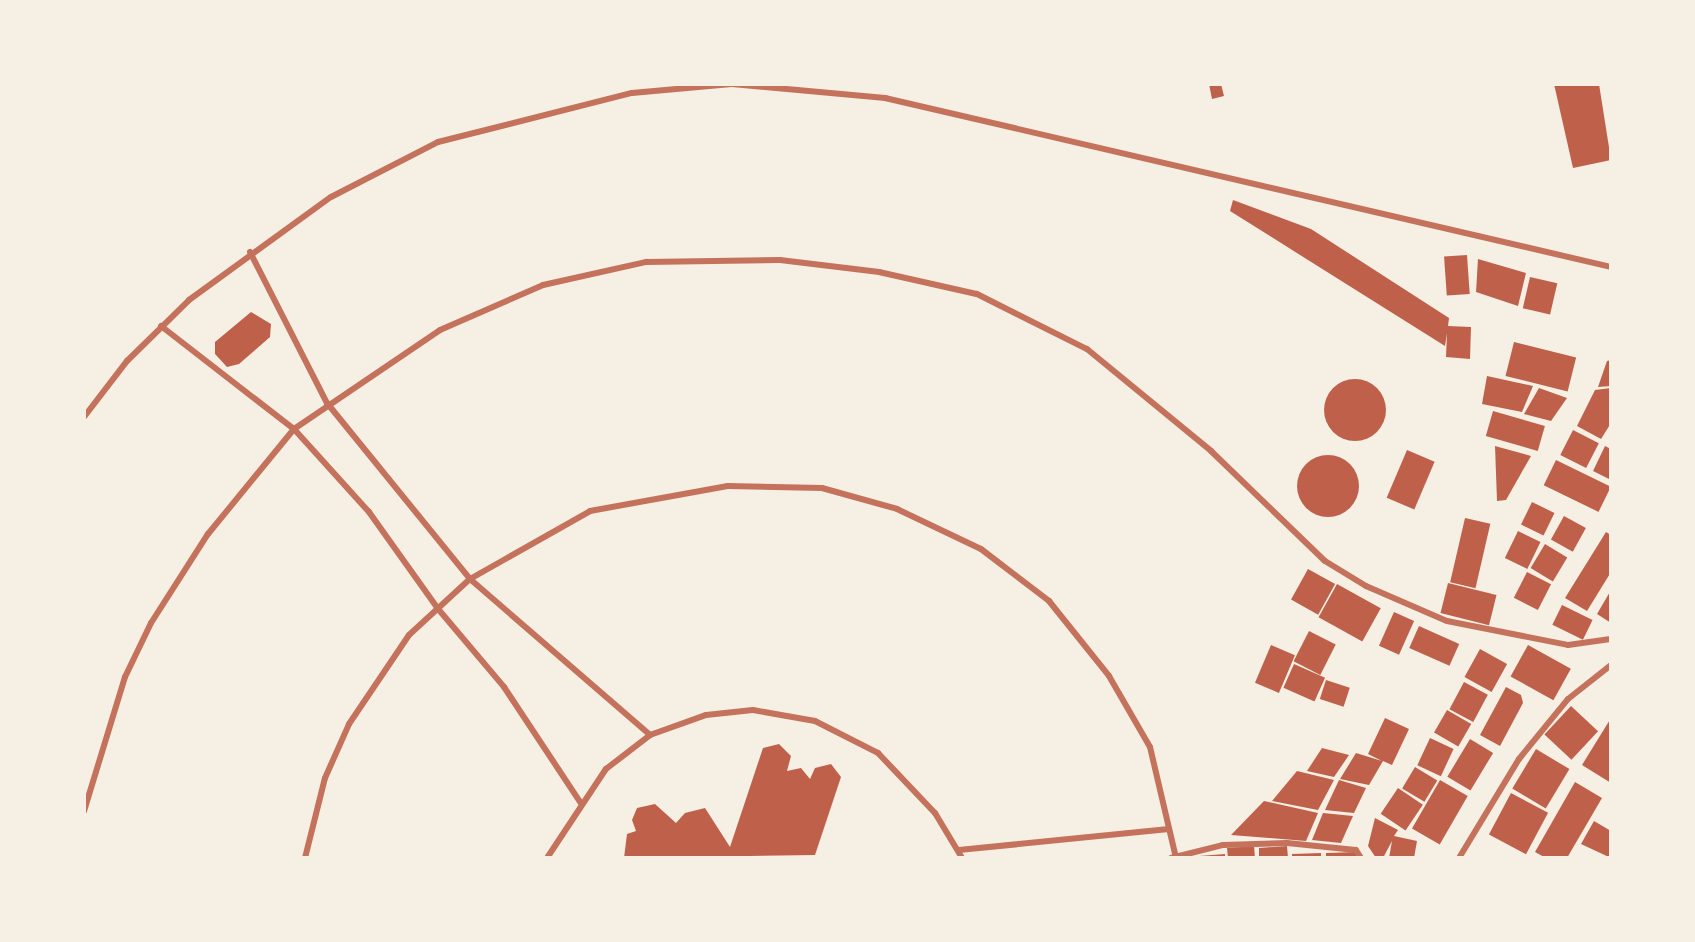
<!DOCTYPE html>
<html>
<head>
<meta charset="utf-8">
<style>
  body { margin:0 }
  #map { position:relative; width:1695px; height:942px; overflow:hidden; background:#f6efe4; font-family:"Asap Condensed",sans-serif }
  div>[style] { position:absolute }
  [style*='--x'] { left:calc(var(--x)*1px); top:calc(var(--y)*1px); width:calc(var(--w)*1px); rotate:calc(var(--a)*1deg) }
  .building>* { inset:0; background:#bf614a; transform-origin:0 0 }
  .round { border-radius:50% }
  .minor>* { height:6px; margin:-3px; padding:0 3px; transform-origin:3px; border-radius:3px; background:#c5725c }
  span { translate:-50% -50%; white-space:nowrap; text-align:center; line-height:1.15; -webkit-text-stroke:6px #f6efe4; paint-order:stroke }
  .frame { position:absolute; inset:0; border:86px solid #f6efe4; pointer-events:none }
</style>
</head>
<body>
<div id="map">
  <div class="building">
    <i style="clip-path:polygon(1209px 84px,1221px 84px,1224px 96px,1212px 99px)"></i>
    <i style="clip-path:polygon(1554px 84px,1599px 84px,1611px 160px,1573px 168px)"></i>
    <i style="clip-path:polygon(1233px 200px,1311px 229px,1449px 318px,1448px 326px,1471px 327px,1470px 359px,1446px 357px,1447px 333px,1445px 346px,1230px 211px)"></i>
    <i style="left:1467px;top:255px;width:39px;height:23px;rotate:86deg"></i>
    <i style="clip-path:polygon(1478px 259px,1526px 273px,1518px 306px,1476px 292px)"></i>
    <i style="left:1530px;top:277px;width:28px;height:32px;rotate:13deg"></i>
    <i style="clip-path:polygon(251px 312px,271px 324px,270px 337px,239px 364px,227px 367px,215px 354px,215px 342px)"></i>
    <i style="left:1514px;top:342px;width:64px;height:35px;rotate:14deg"></i>
    <i style="clip-path:polygon(1611px 360px,1611px 386px,1598px 387px,1607px 361px)"></i>
    <i style="clip-path:polygon(1487px 376px,1533px 386px,1522px 412px,1482px 404px)"></i>
    <i class="round" style="left:1324px;top:379px;width:62px;height:62px"></i>
    <i style="clip-path:polygon(1539px 388px,1567px 398px,1551px 421px,1524px 414px)"></i>
    <i style="clip-path:polygon(1611px 388px,1611px 423px,1601px 439px,1577px 426px,1595px 390px)"></i>
    <i style="left:1493px;top:411px;width:54px;height:26px;rotate:16deg"></i>
    <i style="left:1573px;top:430px;width:29px;height:28px;rotate:27deg"></i>
    <i style="clip-path:polygon(1495px 446px,1531px 456px,1506px 500px,1497px 501px)"></i>
    <i style="clip-path:polygon(1605px 446px,1611px 449px,1611px 480px,1593px 471px)"></i>
    <i style="left:1407px;top:450px;width:30px;height:52px;rotate:23deg"></i>
    <i class="round" style="left:1297px;top:455px;width:62px;height:62px"></i>
    <i style="left:1556px;top:460px;width:61px;height:28px;rotate:26deg"></i>
    <i style="left:1532px;top:502px;width:25px;height:25px;rotate:26deg"></i>
    <i style="left:1564px;top:516px;width:25px;height:27px;rotate:29deg"></i>
    <i style="left:1465px;top:518px;width:26px;height:66px;rotate:13deg"></i>
    <i style="left:1518px;top:531px;width:25px;height:30px;rotate:26deg"></i>
    <i style="clip-path:polygon(1606px 532px,1611px 535px,1611px 572px,1587px 611px,1565px 598px)"></i>
    <i style="left:1545px;top:544px;width:26px;height:28px;rotate:31deg"></i>
    <i style="left:1308px;top:569px;width:31px;height:35px;rotate:29deg"></i>
    <i style="left:1527px;top:572px;width:27px;height:29px;rotate:27deg"></i>
    <i style="left:1448px;top:583px;width:50px;height:31px;rotate:14deg"></i>
    <i style="left:1337px;top:584px;width:50px;height:38px;rotate:29deg"></i>
    <i style="clip-path:polygon(1611px 590px,1611px 623px,1597px 614px)"></i>
    <i style="left:1562px;top:605px;width:34px;height:22px;rotate:26deg"></i>
    <i style="left:1394px;top:612px;width:22px;height:37px;rotate:24deg"></i>
    <i style="left:1419px;top:626px;width:44px;height:24px;rotate:24deg"></i>
    <i style="left:1309px;top:631px;width:30px;height:34px;rotate:27deg"></i>
    <i style="left:1271px;top:645px;width:26px;height:41px;rotate:23deg"></i>
    <i style="left:1528px;top:645px;width:49px;height:36px;rotate:29deg"></i>
    <i style="left:1480px;top:649px;width:31px;height:32px;rotate:29deg"></i>
    <i style="left:1294px;top:664px;width:34px;height:26px;rotate:24deg"></i>
    <i style="left:1326px;top:680px;width:25px;height:20px;rotate:18deg"></i>
    <i style="left:1464px;top:682px;width:27px;height:31px;rotate:28deg"></i>
    <i style="clip-path:polygon(1506px 687px,1521px 695px,1523px 703px,1500px 746px,1480px 735px)"></i>
    <i style="left:1571px;top:706px;width:37px;height:39px;rotate:43deg"></i>
    <i style="left:1447px;top:710px;width:28px;height:26px;rotate:30deg"></i>
    <i style="clip-path:polygon(1385px 718px,1409px 729px,1392px 765px,1383px 761px,1369px 785px,1340px 779px,1356px 753px,1382px 761px,1368px 754px)"></i>
    <i style="clip-path:polygon(1611px 718px,1611px 783px,1582px 765px)"></i>
    <i style="left:1430px;top:738px;width:26px;height:30px;rotate:25deg"></i>
    <i style="left:1470px;top:739px;width:27px;height:44px;rotate:31deg"></i>
    <i style="clip-path:polygon(779px 744px,791px 756px,787px 771px,801px 768px,810px 779px,815px 768px,831px 764px,841px 777px,815px 855px,624px 858px,627px 834px,636px 831px,632px 820px,637px 808px,655px 804px,676px 823px,685px 813px,705px 808px,730px 847px,763px 748px)"></i>
    <i style="clip-path:polygon(1322px 748px,1349px 755px,1334px 777px,1307px 771px)"></i>
    <i style="left:1536px;top:749px;width:39px;height:46px;rotate:31deg"></i>
    <i style="left:1415px;top:767px;width:26px;height:25px;rotate:31deg"></i>
    <i style="clip-path:polygon(1297px 771px,1334px 780px,1318px 810px,1272px 801px)"></i>
    <i style="clip-path:polygon(1339px 780px,1366px 788px,1354px 813px,1325px 810px)"></i>
    <i style="left:1440px;top:780px;width:32px;height:56px;rotate:30deg"></i>
    <i style="clip-path:polygon(1575px 782px,1602px 798px,1567px 858px,1546px 858px,1535px 852px)"></i>
    <i style="left:1398px;top:788px;width:30px;height:31px;rotate:34deg"></i>
    <i style="left:1511px;top:793px;width:42px;height:47px;rotate:28deg"></i>
    <i style="clip-path:polygon(1264px 801px,1318px 813px,1306px 841px,1231px 835px)"></i>
    <i style="clip-path:polygon(1323px 813px,1353px 816px,1341px 843px,1312px 840px)"></i>
    <i style="clip-path:polygon(1375px 818px,1398px 830px,1394px 836px,1417px 841px,1414px 858px,1389px 858px,1392px 841px,1383px 858px,1376px 858px,1368px 846px)"></i>
    <i style="clip-path:polygon(1594px 821px,1611px 831px,1611px 858px,1581px 844px)"></i>
    <i style="clip-path:polygon(1254px 846px,1255px 858px,1228px 858px,1227px 848px)"></i>
    <i style="clip-path:polygon(1287px 846px,1288px 858px,1259px 858px,1259px 848px)"></i>
    <i style="clip-path:polygon(1357px 852px,1357px 858px,1326px 858px,1326px 853px)"></i>
    <i style="clip-path:polygon(1321px 853px,1321px 858px,1292px 858px,1292px 854px)"></i>
    <i style="clip-path:polygon(1225px 854px,1225px 858px,1199px 858px,1199px 856px)"></i>
  </div>
  <div class="minor">
    <i style="--x:250;--y:252;--w:169;--a:63"></i>
    <i style="--x:327;--y:403;--w:227;--a:50.9"></i>
    <i style="--x:470;--y:579;--w:238;--a:40.9"></i>
    <i style="--x:161;--y:326;--w:168;--a:37.8"></i>
    <i style="--x:294;--y:429;--w:112;--a:47.9"></i>
    <i style="--x:369;--y:512;--w:120;--a:54.5"></i>
    <i style="--x:439;--y:610;--w:101;--a:49.8"></i>
    <i style="--x:504;--y:687;--w:138;--a:56.5"></i>
    <i style="--x:84;--y:417;--w:71;--a:-52.5"></i>
    <i style="--x:127;--y:361;--w:87;--a:-44.5"></i>
    <i style="--x:189;--y:300;--w:175;--a:-36"></i>
    <i style="--x:331;--y:197;--w:120;--a:-27.2"></i>
    <i style="--x:438;--y:142;--w:200;--a:-14.2"></i>
    <i style="--x:632;--y:93;--w:100;--a:-5.1"></i>
    <i style="--x:732;--y:84;--w:154;--a:5.2"></i>
    <i style="--x:885;--y:98;--w:745;--a:13.1"></i>
    <i style="--x:84;--y:811;--w:140;--a:-73"></i>
    <i style="--x:125;--y:677;--w:60;--a:-64.3"></i>
    <i style="--x:151;--y:623;--w:106;--a:-57.4"></i>
    <i style="--x:208;--y:534;--w:136;--a:-50.7"></i>
    <i style="--x:294;--y:429;--w:176;--a:-34.1"></i>
    <i style="--x:440;--y:330;--w:112;--a:-23.6"></i>
    <i style="--x:543;--y:285;--w:106;--a:-12.6"></i>
    <i style="--x:646;--y:262;--w:134;--a:-0.9"></i>
    <i style="--x:780;--y:260;--w:100;--a:6.9"></i>
    <i style="--x:879;--y:272;--w:100;--a:12.7"></i>
    <i style="--x:977;--y:294;--w:123;--a:26.6"></i>
    <i style="--x:1087;--y:349;--w:161;--a:39.4"></i>
    <i style="--x:1211;--y:451;--w:158;--a:44"></i>
    <i style="--x:1325;--y:561;--w:48;--a:31.4"></i>
    <i style="--x:1366;--y:586;--w:88;--a:23.4"></i>
    <i style="--x:1447;--y:621;--w:123;--a:11.2"></i>
    <i style="--x:1568;--y:645;--w:43;--a:-7.9"></i>
    <i style="--x:959;--y:850;--w:211;--a:-5.7"></i>
    <i style="--x:305;--y:858;--w:82;--a:-76"></i>
    <i style="--x:325;--y:778;--w:59;--a:-66"></i>
    <i style="--x:349;--y:724;--w:107;--a:-56"></i>
    <i style="--x:409;--y:635;--w:83;--a:-42.6"></i>
    <i style="--x:470;--y:579;--w:138;--a:-29.5"></i>
    <i style="--x:590;--y:511;--w:140;--a:-10.3"></i>
    <i style="--x:728;--y:486;--w:94;--a:1.2"></i>
    <i style="--x:822;--y:488;--w:78;--a:15.6"></i>
    <i style="--x:897;--y:509;--w:93;--a:25.5"></i>
    <i style="--x:981;--y:549;--w:86;--a:37.4"></i>
    <i style="--x:1049;--y:601;--w:96;--a:51.3"></i>
    <i style="--x:1109;--y:676;--w:82;--a:60"></i>
    <i style="--x:1150;--y:747;--w:114;--a:76.8"></i>
    <i style="--x:547;--y:858;--w:107;--a:-56.5"></i>
    <i style="--x:606;--y:769;--w:56;--a:-37.7"></i>
    <i style="--x:650;--y:735;--w:59;--a:-19.7"></i>
    <i style="--x:706;--y:715;--w:47;--a:-6.1"></i>
    <i style="--x:753;--y:710;--w:63;--a:10.1"></i>
    <i style="--x:815;--y:721;--w:71;--a:26.9"></i>
    <i style="--x:878;--y:753;--w:83;--a:46.5"></i>
    <i style="--x:935;--y:813;--w:52;--a:59"></i>
    <i style="--x:1171;--y:858;--w:54;--a:-14"></i>
    <i style="--x:1223;--y:845;--w:64;--a:-1.8"></i>
    <i style="--x:1287;--y:843;--w:69;--a:5.8"></i>
    <i style="--x:1356;--y:850;--w:9;--a:58"></i>
    <i style="--x:1459;--y:858;--w:116;--a:-58.8"></i>
    <i style="--x:1519;--y:759;--w:77;--a:-50.8"></i>
    <i style="--x:1568;--y:699;--w:55;--a:-38.3"></i>
  </div>
  <div class="frame"></div>
</div>
</body>
</html>
